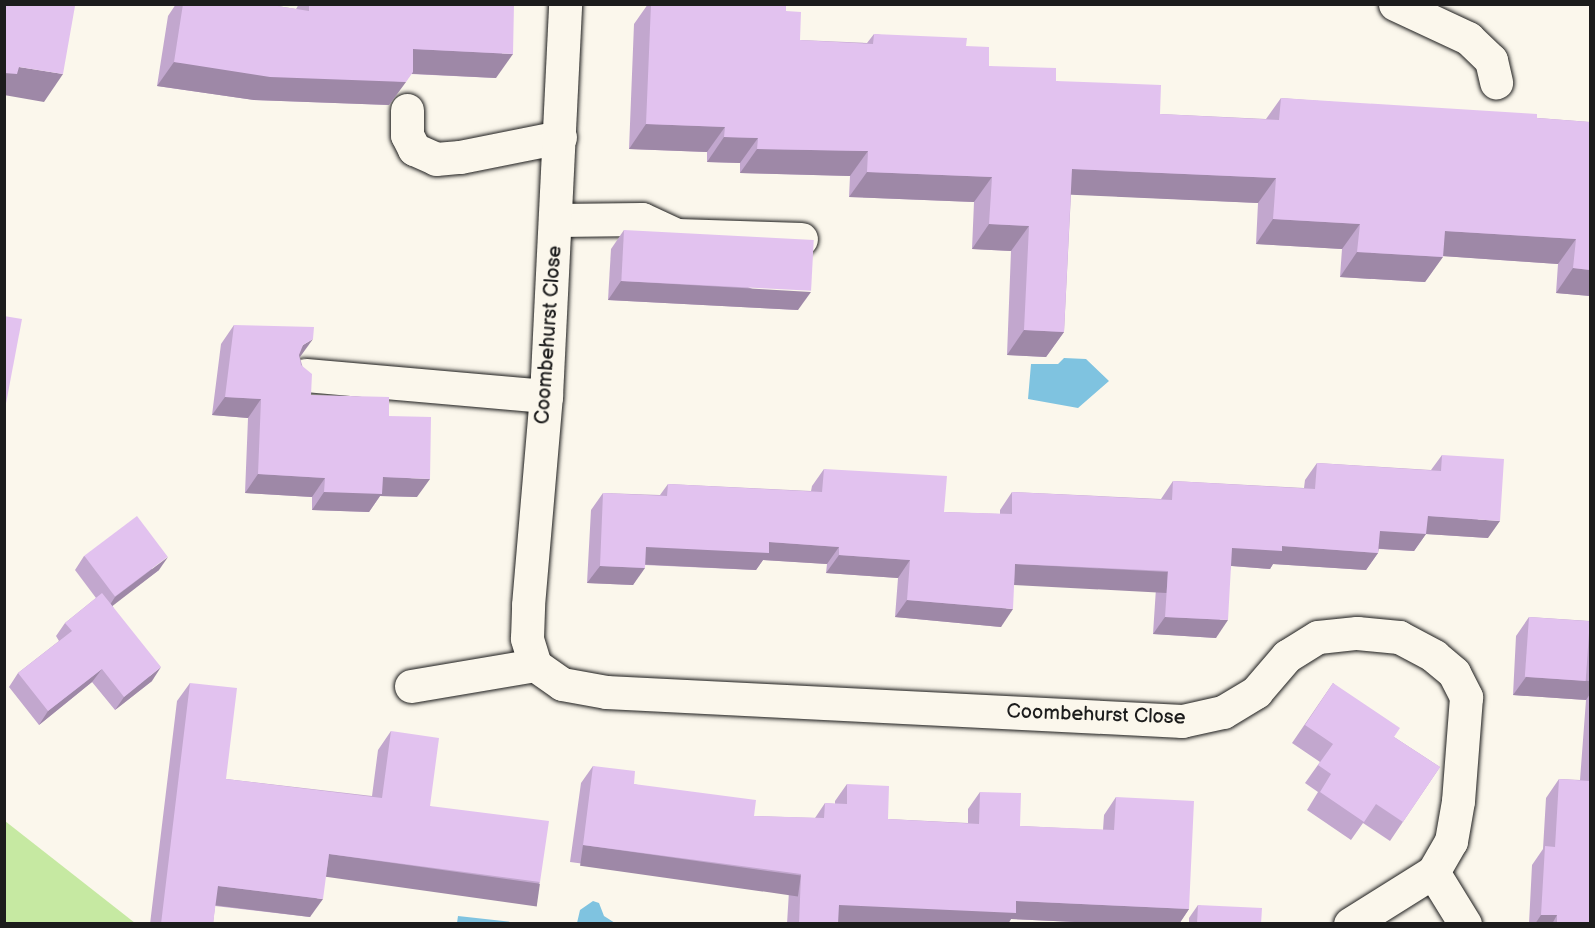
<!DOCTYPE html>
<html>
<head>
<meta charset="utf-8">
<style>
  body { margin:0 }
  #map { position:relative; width:1595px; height:928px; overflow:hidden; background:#fbf7ec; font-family:"Balsamiq Sans",sans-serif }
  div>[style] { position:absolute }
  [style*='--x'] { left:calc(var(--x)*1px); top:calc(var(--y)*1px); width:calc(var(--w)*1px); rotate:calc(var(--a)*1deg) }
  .green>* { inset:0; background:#c6e9a2 }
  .water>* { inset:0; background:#7fc3e0 }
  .roads { filter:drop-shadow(0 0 2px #1c1c1c) drop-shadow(0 0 2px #1c1c1c) }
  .minor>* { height:33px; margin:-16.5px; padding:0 16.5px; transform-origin:16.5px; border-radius:16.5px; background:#fbf7ec }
  .wall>* { inset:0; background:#c2a7ce }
  .shaded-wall>* { inset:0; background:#9e88a7; transform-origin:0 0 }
  .building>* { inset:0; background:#e2c2ef; transform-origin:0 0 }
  span { translate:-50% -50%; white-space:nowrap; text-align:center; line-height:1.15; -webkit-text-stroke:4.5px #fbf7ec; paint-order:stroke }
  .street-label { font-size:20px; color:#1c1c1c }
  .frame { position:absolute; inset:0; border:6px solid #1c1c1c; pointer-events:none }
</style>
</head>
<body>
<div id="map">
  <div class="green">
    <i style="clip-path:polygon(4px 821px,5px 821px,135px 923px,5px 923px)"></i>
  </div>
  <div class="water">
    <i style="clip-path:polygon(1064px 358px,1086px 359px,1109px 381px,1078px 408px,1028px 399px,1031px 364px,1058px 364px)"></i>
    <i style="clip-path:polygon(593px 901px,599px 903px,604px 916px,615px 923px,577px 923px,580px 910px)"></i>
    <i style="clip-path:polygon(458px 916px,520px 923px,457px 923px)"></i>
  </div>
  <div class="roads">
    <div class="minor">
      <i style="--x:1395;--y:4;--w:81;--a:25"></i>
      <i style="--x:1468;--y:38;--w:32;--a:44"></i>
      <i style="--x:1491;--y:60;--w:23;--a:77"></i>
      <i style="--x:407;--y:110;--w:25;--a:90"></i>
      <i style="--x:407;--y:135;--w:16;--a:63"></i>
      <i style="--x:414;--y:149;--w:24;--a:24"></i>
      <i style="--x:436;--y:159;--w:24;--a:-5"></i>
      <i style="--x:460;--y:157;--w:102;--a:-11.3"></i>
      <i style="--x:557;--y:220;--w:85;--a:-0.7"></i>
      <i style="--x:642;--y:219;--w:38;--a:25"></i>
      <i style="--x:677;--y:235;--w:124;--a:1.8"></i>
      <i style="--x:305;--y:375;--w:242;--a:5"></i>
      <i style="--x:535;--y:665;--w:28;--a:-107"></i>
      <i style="--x:527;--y:638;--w:33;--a:-88"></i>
      <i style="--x:528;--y:605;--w:210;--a:-85.1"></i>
      <i style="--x:546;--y:396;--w:392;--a:-87.2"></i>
      <i style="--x:411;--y:686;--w:126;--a:-9.6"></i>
      <i style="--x:535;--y:665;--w:33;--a:35"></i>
      <i style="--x:562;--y:684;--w:45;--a:10.3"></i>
      <i style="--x:606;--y:692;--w:577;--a:2.88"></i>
      <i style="--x:1182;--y:721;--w:42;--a:-12.4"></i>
      <i style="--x:1223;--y:712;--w:39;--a:-31"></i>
      <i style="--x:1256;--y:692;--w:48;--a:-49.3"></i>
      <i style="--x:1287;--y:656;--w:36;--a:-32"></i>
      <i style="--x:1318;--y:637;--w:39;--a:-6"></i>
      <i style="--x:1357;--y:633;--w:42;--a:5.4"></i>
      <i style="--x:1399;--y:637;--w:40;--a:28"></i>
      <i style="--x:1434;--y:656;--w:26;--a:40"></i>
      <i style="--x:1454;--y:673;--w:27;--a:63"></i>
      <i style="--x:1466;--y:697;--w:104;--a:94.4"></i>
      <i style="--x:1458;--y:801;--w:41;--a:99.9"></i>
      <i style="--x:1451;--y:841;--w:36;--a:120"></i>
      <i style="--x:1433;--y:872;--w:98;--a:147.9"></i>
      <i style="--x:1433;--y:872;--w:61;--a:58.4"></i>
    </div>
  </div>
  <div class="wall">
    <i style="clip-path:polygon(176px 4px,265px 4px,296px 9px,299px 4px,514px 4px,496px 78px,411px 74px,389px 105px,254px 100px,157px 86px,168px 16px)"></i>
    <i style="clip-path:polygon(648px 4px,786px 5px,786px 11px,800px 40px,867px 43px,874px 34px,966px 46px,989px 66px,1056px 81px,1160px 114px,1266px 119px,1281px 98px,1590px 122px,1590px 296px,1556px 293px,1558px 264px,1443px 256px,1425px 282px,1340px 277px,1342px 249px,1256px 244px,1258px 203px,1071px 194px,1064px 332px,1046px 357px,1007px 355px,1011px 251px,972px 249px,974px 202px,849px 197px,850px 176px,740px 173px,740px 163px,707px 162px,707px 152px,629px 149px,634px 24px)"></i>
    <i style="clip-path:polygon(624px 230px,798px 310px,608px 300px,611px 249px)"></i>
    <i style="clip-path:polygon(234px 325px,300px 358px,311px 395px,389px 416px,417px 497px,380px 496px,369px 512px,312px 510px,312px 497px,245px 493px,248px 418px,212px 415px,221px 344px)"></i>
    <i style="clip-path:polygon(1442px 455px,1488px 538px,1426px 534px,1414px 551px,1379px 549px,1378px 553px,1366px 570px,1273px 564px,1270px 569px,1231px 566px,1216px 638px,1153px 634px,1156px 588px,1014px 581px,1001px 627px,895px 617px,898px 578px,826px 573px,827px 564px,763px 560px,756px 570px,645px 565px,633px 585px,587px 583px,591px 510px,603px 493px,660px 495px,668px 484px,811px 491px,812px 486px,824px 469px,944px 512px,1000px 514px,1000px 510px,1012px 492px,1161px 499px,1173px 481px,1304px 488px,1305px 480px,1317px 463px,1431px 470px)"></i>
    <i style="clip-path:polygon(84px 556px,159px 570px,112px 605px,152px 681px,115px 710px,92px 682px,39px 725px,9px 687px,18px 673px,59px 641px,56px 636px,65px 623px,96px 598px,75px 570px)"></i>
    <i style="clip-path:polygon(1529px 617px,1590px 621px,1590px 924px,1529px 924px,1532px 865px,1543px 849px,1546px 798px,1559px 779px,1580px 780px,1586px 700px,1513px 695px,1516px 636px)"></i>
    <i style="clip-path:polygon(190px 683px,226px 779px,372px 796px,378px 750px,391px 731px,430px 806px,540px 882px,527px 901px,326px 874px,310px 917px,215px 906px,213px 924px,150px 924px,177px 701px)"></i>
    <i style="clip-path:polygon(1333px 683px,1394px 737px,1440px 767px,1390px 841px,1363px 823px,1351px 840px,1307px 810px,1318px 792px,1305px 783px,1320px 762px,1292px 743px)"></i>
    <i style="clip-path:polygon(593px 766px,634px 784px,754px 816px,815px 818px,825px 803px,835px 804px,835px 801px,847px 784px,888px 819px,968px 823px,968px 809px,980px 792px,1020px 826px,1103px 830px,1104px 815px,1116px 797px,1189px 909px,1179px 924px,1118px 924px,1011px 919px,1008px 924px,787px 924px,789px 891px,570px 862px,581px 783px)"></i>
    <i style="clip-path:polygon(1198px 905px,1261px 924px,1189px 924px,1189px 918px)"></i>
  </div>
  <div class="shaded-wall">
    <i style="clip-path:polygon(413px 49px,513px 54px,496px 78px,397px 73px)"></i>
    <i style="clip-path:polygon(174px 62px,406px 82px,389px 105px,254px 100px,157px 86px)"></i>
    <i style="clip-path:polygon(19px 67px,63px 74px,44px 102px,4px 95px,4px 73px)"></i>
    <i style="clip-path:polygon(646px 124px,725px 127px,707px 152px,629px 149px)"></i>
    <i style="clip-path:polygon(724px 137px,758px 138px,740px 163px,707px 162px)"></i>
    <i style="clip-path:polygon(757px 149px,868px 151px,850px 176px,740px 173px)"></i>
    <i style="clip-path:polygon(1072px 169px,1276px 178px,1258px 203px,1054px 194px)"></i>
    <i style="clip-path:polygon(867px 172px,992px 177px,974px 202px,849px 197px)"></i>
    <i style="clip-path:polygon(1273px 219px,1360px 224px,1342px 249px,1256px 244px)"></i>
    <i style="clip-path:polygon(989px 224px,1029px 226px,1011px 251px,972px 249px)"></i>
    <i style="clip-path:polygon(1445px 231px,1576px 239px,1558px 264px,1427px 255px)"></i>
    <i style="clip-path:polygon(1357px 252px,1443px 257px,1425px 282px,1340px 277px)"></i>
    <i style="clip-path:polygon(1573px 268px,1590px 270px,1590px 296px,1556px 293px)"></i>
    <i style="clip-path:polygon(621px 281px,811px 292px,798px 310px,608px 300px)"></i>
    <i style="clip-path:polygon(1024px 330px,1064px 332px,1046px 357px,1007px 355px)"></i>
    <i style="clip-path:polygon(313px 339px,300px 357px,290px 364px,303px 345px)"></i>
    <i style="clip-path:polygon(225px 397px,261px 399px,248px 418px,212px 415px)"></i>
    <i style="clip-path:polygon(258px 474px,325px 478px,312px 497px,245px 493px)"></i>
    <i style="clip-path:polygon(383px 477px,430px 479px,417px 497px,380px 496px,369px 512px,312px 510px,324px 492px)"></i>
    <i style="clip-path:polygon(1428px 516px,1500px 521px,1488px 538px,1426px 534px,1414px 551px,1368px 548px,1380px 531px)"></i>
    <i style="clip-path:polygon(769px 542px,839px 547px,827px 564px,763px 560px,756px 570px,634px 564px,646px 547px)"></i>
    <i style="clip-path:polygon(1282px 546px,1378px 553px,1366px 570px,1273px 564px,1270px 569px,1220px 565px,1232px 548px)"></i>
    <i style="clip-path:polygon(839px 555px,910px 560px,898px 578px,826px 573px)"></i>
    <i style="clip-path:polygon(168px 557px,159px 570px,106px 611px,115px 597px)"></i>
    <i style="left:1015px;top:564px;width:153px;height:21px;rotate:3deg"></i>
    <i style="clip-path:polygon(600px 566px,645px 568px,633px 585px,587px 583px)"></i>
    <i style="clip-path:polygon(907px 600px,1013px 609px,1001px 627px,895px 617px)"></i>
    <i style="clip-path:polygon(1165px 617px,1228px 620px,1216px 638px,1153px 634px)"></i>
    <i style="clip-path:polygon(161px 667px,152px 681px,115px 710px,124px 697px)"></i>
    <i style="clip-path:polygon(102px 669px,92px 682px,39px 725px,48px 711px)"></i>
    <i style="clip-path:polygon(1526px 677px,1590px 681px,1590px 694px,1586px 700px,1513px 695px)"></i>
    <i style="left:583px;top:845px;width:220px;height:21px;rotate:8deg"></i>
    <i style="left:329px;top:854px;width:213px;height:23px;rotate:8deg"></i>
    <i style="clip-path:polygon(218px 886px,323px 899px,310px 917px,205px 904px)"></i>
    <i style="clip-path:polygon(1016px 901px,1189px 909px,1179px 924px,1118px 924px,1011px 919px,1008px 924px,854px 924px,827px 922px,839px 905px)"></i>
    <i style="clip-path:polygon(1541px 915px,1557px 915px,1552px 924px,1535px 924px)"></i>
  </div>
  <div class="building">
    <i style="clip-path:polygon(4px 4px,77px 4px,75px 6px,63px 74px,19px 67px,17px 74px,4px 73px)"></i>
    <i style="clip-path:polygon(183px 4px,265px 4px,309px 11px,309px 4px,514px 4px,513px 54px,413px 49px,413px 72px,406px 82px,270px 77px,174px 62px)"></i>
    <i style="clip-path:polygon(651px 4px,786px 5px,786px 11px,801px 12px,800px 40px,873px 44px,874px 34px,967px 38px,966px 46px,989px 47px,989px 66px,1056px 68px,1056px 81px,1161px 85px,1160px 114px,1279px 120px,1281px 98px,1537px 114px,1537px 118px,1590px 122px,1590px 270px,1573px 268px,1576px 239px,1445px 231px,1443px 257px,1357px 252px,1360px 224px,1273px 219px,1276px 178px,1072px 169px,1064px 332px,1024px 330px,1029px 226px,989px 224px,992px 177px,867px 172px,868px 151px,757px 149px,758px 138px,724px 137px,725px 127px,646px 124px)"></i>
    <i style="left:624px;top:230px;width:190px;height:51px;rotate:3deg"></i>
    <i style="clip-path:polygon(4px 316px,22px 319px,4px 414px)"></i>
    <i style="clip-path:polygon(234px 325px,314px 327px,313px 339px,303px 345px,299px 355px,301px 365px,312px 374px,311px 395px,389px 397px,389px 416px,431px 417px,430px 479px,383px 477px,382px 494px,324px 492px,325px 478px,258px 474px,261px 399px,225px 397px)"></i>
    <i style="clip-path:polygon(1442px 455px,1504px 459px,1500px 521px,1428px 516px,1426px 534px,1380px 531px,1378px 553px,1282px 546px,1282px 551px,1232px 548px,1228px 620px,1165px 617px,1168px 571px,1015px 564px,1013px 609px,907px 600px,910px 560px,839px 555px,839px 547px,769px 542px,769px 553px,646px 547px,645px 568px,600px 566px,603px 493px,667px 496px,668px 484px,822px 492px,824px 469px,947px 476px,944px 512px,1012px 514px,1012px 492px,1172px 500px,1173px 481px,1315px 489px,1317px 463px,1441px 471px)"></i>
    <i style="left:137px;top:516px;width:51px;height:66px;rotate:53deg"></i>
    <i style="clip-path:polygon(102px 593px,161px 667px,124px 697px,102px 669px,48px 711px,18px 673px,72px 631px,65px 623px)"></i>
    <i style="left:1529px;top:617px;width:61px;height:60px;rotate:4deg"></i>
    <i style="clip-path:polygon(190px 683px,237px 688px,226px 779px,382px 798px,391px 731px,439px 738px,430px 806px,549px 821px,540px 882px,329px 854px,323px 899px,218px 886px,213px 924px,161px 924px)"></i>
    <i style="clip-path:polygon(1333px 683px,1400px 728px,1394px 737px,1440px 767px,1403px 822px,1376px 804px,1364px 822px,1320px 792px,1331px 774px,1318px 765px,1333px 744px,1305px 725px)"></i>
    <i style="clip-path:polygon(593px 766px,635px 771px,634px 784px,756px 800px,754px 816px,824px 818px,825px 803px,847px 804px,847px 784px,889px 786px,888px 819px,979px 824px,980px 792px,1021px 793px,1020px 826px,1114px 830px,1116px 797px,1194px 801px,1189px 909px,1016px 901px,1016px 913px,839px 905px,838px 924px,799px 924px,801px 874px,583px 845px)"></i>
    <i style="clip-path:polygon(1559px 779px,1590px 781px,1590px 924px,1557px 924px,1557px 915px,1541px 915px,1545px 846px,1555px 847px)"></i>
    <i style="clip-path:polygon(1198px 905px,1262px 908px,1261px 924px,1197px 924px)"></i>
  </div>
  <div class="street-label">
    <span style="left:549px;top:335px;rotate:-86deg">Coombehurst Close</span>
    <span style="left:1096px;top:715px;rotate:2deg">Coombehurst Close</span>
  </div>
  <div class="frame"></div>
</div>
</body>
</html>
